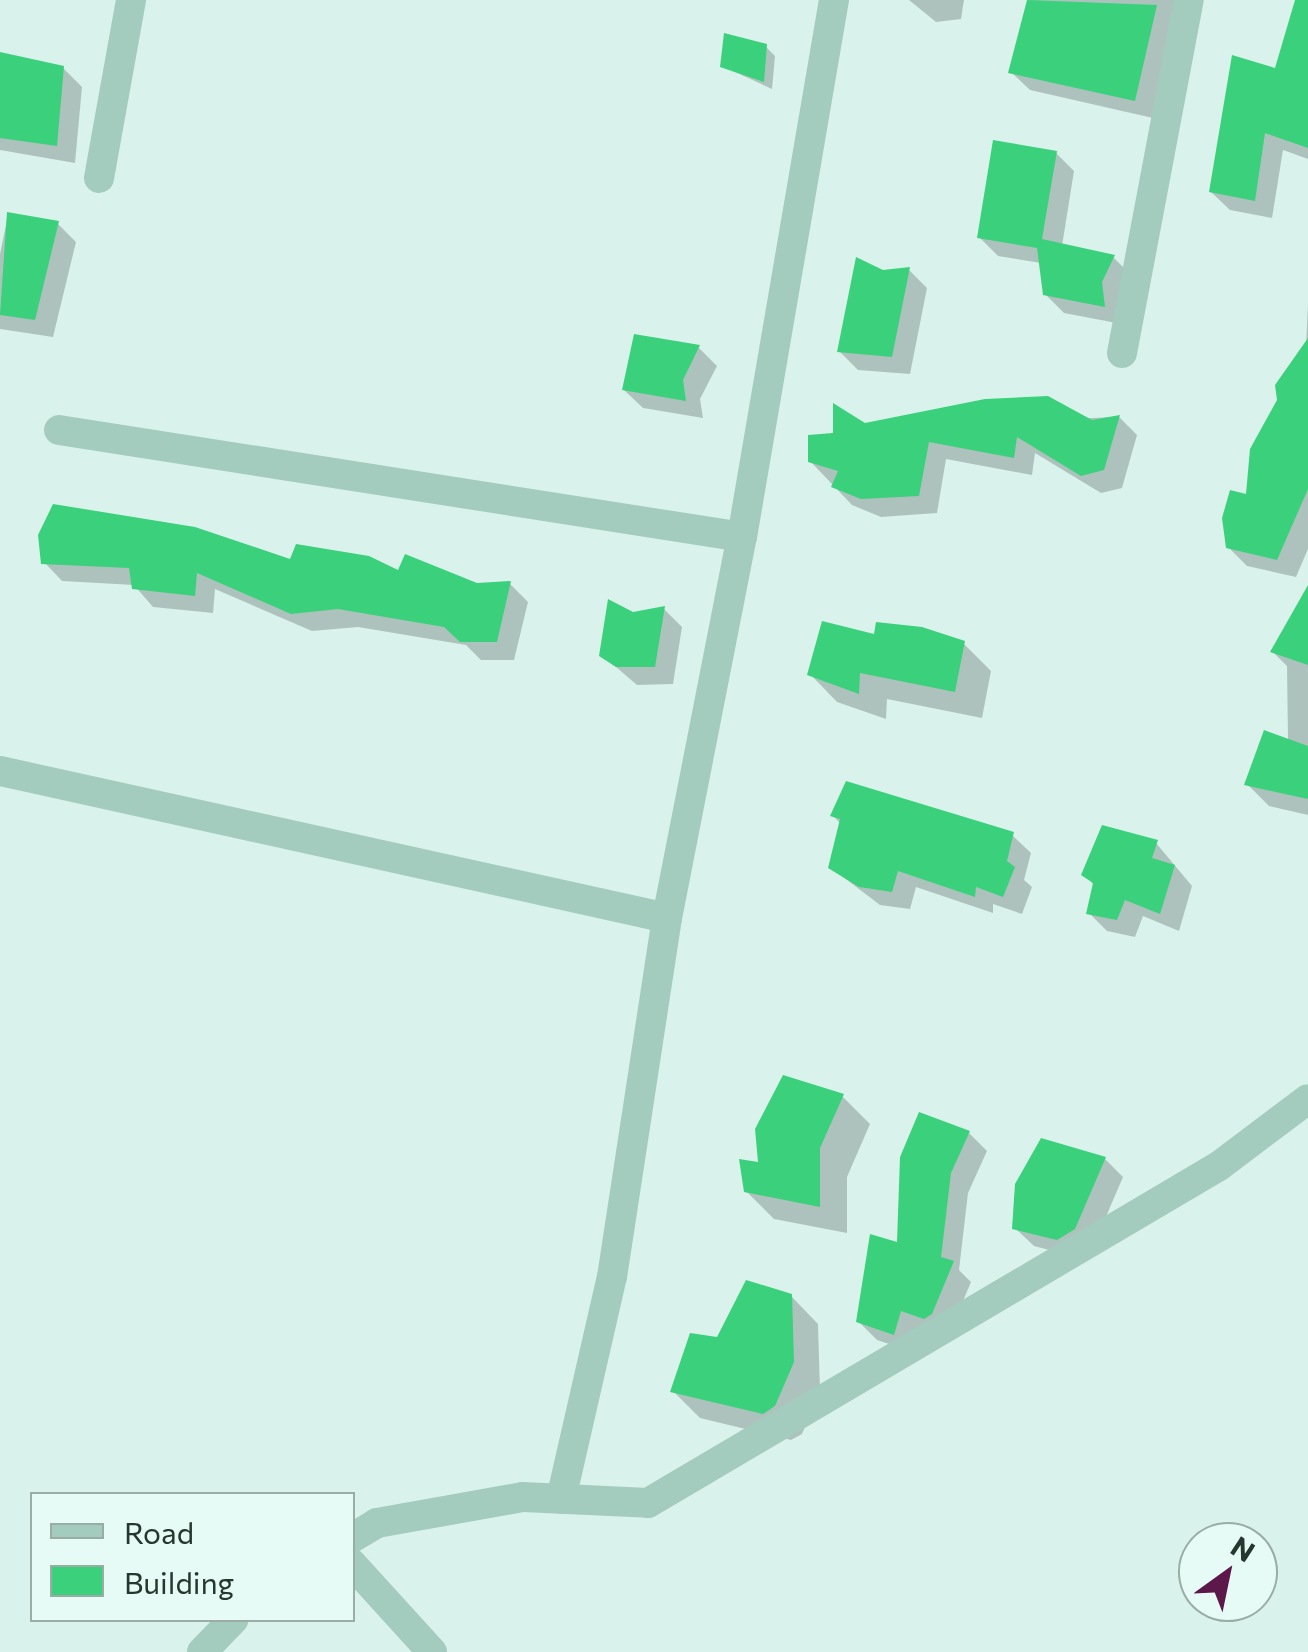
<!DOCTYPE html>
<html>
<head>
<meta charset="utf-8">
<style>
  body { margin:0 }
  #map { position:relative; width:1308px; height:1652px; overflow:hidden; background:#d9f3ec; font-family:Commissioner,sans-serif }
  div>[style] { position:absolute }
  [style*='--x'] { left:calc(var(--x)*1px); top:calc(var(--y)*1px); width:calc(var(--w)*1px); rotate:calc(var(--a)*1deg) }
  .shadow>* { inset:0; background:#0003 }
  .building>* { inset:0; background:#3bd07b }
  .minor>* { height:30px; margin:-15px; padding:0 15px; transform-origin:15px; border-radius:15px; background:#a4ccbe }
  span { translate:-50% -50%; white-space:nowrap; text-align:center; line-height:1.15; -webkit-text-stroke:8px #e6fbf5; paint-order:stroke }
  .legend { position:absolute; left:30px; top:1492px; width:325px; height:130px; box-sizing:border-box; background:#e6fbf5; border:2px solid #99ada6; margin:0; padding:12px 18px; list-style:none; font-size:30px; color:#26372f }
  .legend li { display:flex; align-items:center; gap:20px; height:50px }
  .legend b { width:50px; border:2px solid #99ada6 }
  .north { position:absolute; left:1178px; top:1522px; width:100px; height:100px; box-sizing:border-box; background:#e6fbf5; border:2px solid #99ada6; border-radius:50%; rotate:33deg; font-size:28px; font-weight:700; line-height:40px; text-align:center; color:#26372f }
  .north::after { content:''; display:block; margin:auto; width:35px; height:45px; background:#5c184b; clip-path:polygon(50% 0,100% 100%,50% 72%,0 100%) }
</style>
</head>
<body>
<div id="map">
  <div class="shadow">
    <i style="clip-path:polygon(909px 0,964px 0,961px 19px,936px 22px)"></i>
    <i style="clip-path:polygon(1030px 0,1178px 0,1153px 118px,1030px 90px,1011px 72px)"></i>
    <i style="clip-path:polygon(1298px 0,1308px 0,1308px 159px,1283px 150px,1272px 218px,1230px 210px,1211px 192px,1277px 71px)"></i>
    <i style="clip-path:polygon(766px 47px,775px 56px,772px 89px,722px 66px)"></i>
    <i style="clip-path:polygon(0 55px,63px 68px,82px 87px,75px 163px,0 150px)"></i>
    <i style="clip-path:polygon(1056px 153px,1074px 171px,1062px 246px,1114px 258px,1132px 276px,1122px 324px,1064px 313px,1045px 294px,1041px 263px,998px 256px,979px 237px)"></i>
    <i style="clip-path:polygon(8px 215px,58px 224px,76px 242px,53px 337px,0 329px,0 254px)"></i>
    <i style="clip-path:polygon(909px 270px,927px 288px,910px 374px,858px 370px,840px 352px,882px 273px)"></i>
    <i style="clip-path:polygon(1308px 305px,1308px 549px,1296px 577px,1247px 566px,1228px 547px,1306px 345px)"></i>
    <i style="clip-path:polygon(636px 337px,699px 348px,717px 366px,700px 399px,703px 418px,643px 408px,624px 390px)"></i>
    <i style="clip-path:polygon(1119px 417px,1137px 435px,1122px 488px,1101px 493px,1035px 453px,1032px 475px,946px 459px,937px 513px,881px 517px,852px 505px,810px 461px,835px 435px,864px 426px)"></i>
    <i style="clip-path:polygon(44px 562px,291px 562px,476px 586px,510px 584px,528px 602px,514px 660px,481px 660px,466px 645px,358px 627px,312px 631px,215px 589px,213px 613px,153px 607px,134px 585px,62px 581px)"></i>
    <i style="clip-path:polygon(1308px 606px,1308px 815px,1269px 806px,1247px 784px,1288px 741px,1287px 666px,1273px 652px)"></i>
    <i style="clip-path:polygon(664px 609px,682px 627px,673px 684px,637px 685px,602px 655px,633px 615px)"></i>
    <i style="clip-path:polygon(876px 637px,963px 643px,991px 671px,982px 718px,887px 699px,886px 719px,837px 702px,810px 674px)"></i>
    <i style="clip-path:polygon(833px 816px,1012px 835px,1031px 853px,1024px 880px,1032px 887px,1022px 914px,993px 904px,993px 913px,916px 887px,910px 909px,880px 905px,830px 867px,841px 824px)"></i>
    <i style="clip-path:polygon(1156px 843px,1192px 886px,1179px 931px,1143px 916px,1135px 937px,1107px 931px,1089px 913px,1095px 886px,1084px 874px)"></i>
    <i style="clip-path:polygon(842px 1096px,870px 1124px,847px 1177px,847px 1233px,774px 1219px,746px 1191px,760px 1165px)"></i>
    <i style="clip-path:polygon(969px 1133px,987px 1151px,968px 1193px,959px 1270px,971px 1282px,950px 1332px,913px 1352px,877px 1340px,859px 1322px)"></i>
    <i style="clip-path:polygon(1105px 1159px,1123px 1177px,1093px 1247px,1076px 1257px,1034px 1246px,1015px 1228px)"></i>
    <i style="clip-path:polygon(791px 1296px,818px 1324px,820px 1391px,802px 1434px,791px 1440px,700px 1418px,673px 1391px,718px 1340px)"></i>
  </div>
  <div class="building">
    <i style="clip-path:polygon(1027px 0,1157px 5px,1135px 101px,1008px 73px)"></i>
    <i style="clip-path:polygon(1295px 0,1308px 0,1308px 148px,1265px 133px,1255px 201px,1209px 192px,1232px 55px,1275px 68px)"></i>
    <i style="clip-path:polygon(724px 33px,767px 44px,764px 82px,720px 67px)"></i>
    <i style="clip-path:polygon(0 52px,64px 66px,57px 146px,0 138px)"></i>
    <i style="clip-path:polygon(993px 140px,1057px 151px,1042px 239px,1115px 255px,1102px 282px,1105px 307px,1043px 295px,1037px 248px,977px 238px)"></i>
    <i style="clip-path:polygon(7px 212px,59px 221px,35px 320px,0 315px)"></i>
    <i style="clip-path:polygon(856px 257px,883px 270px,910px 267px,892px 357px,837px 352px)"></i>
    <i style="clip-path:polygon(634px 334px,700px 345px,683px 380px,686px 401px,622px 390px)"></i>
    <i style="clip-path:polygon(1308px 338px,1308px 489px,1277px 560px,1226px 548px,1222px 518px,1230px 490px,1246px 494px,1250px 449px,1277px 400px,1275px 385px)"></i>
    <i style="clip-path:polygon(1048px 396px,1092px 420px,1120px 415px,1104px 470px,1081px 476px,1017px 437px,1014px 458px,929px 442px,919px 496px,861px 499px,831px 487px,838px 471px,808px 462px,808px 435px,833px 433px,833px 403px,865px 423px,985px 399px)"></i>
    <i style="clip-path:polygon(53px 504px,195px 527px,290px 559px,296px 544px,369px 556px,398px 570px,405px 554px,477px 583px,511px 581px,497px 642px,460px 642px,444px 627px,338px 609px,291px 614px,197px 573px,195px 596px,132px 589px,129px 568px,41px 564px,38px 535px)"></i>
    <i style="clip-path:polygon(1308px 585px,1308px 665px,1270px 652px)"></i>
    <i style="clip-path:polygon(608px 599px,633px 612px,665px 606px,655px 667px,616px 667px,599px 656px)"></i>
    <i style="clip-path:polygon(822px 621px,874px 634px,876px 622px,922px 627px,965px 641px,955px 692px,860px 673px,859px 694px,807px 675px)"></i>
    <i style="clip-path:polygon(1264px 730px,1308px 746px,1308px 799px,1244px 785px)"></i>
    <i style="clip-path:polygon(846px 781px,1014px 832px,1007px 861px,1015px 867px,1003px 897px,976px 887px,975px 897px,898px 871px,892px 892px,859px 887px,828px 868px,840px 819px,830px 816px)"></i>
    <i style="clip-path:polygon(1102px 825px,1158px 840px,1152px 858px,1175px 865px,1160px 914px,1125px 900px,1117px 920px,1086px 914px,1093px 883px,1081px 875px)"></i>
    <i style="clip-path:polygon(783px 1075px,844px 1094px,820px 1148px,820px 1207px,744px 1192px,739px 1159px,758px 1162px,755px 1129px)"></i>
    <i style="clip-path:polygon(919px 1112px,970px 1131px,951px 1173px,941px 1257px,954px 1261px,932px 1314px,924px 1319px,901px 1311px,894px 1335px,856px 1322px,870px 1234px,897px 1242px,900px 1157px)"></i>
    <i style="clip-path:polygon(1041px 1138px,1106px 1157px,1075px 1229px,1057px 1240px,1012px 1229px,1015px 1184px)"></i>
    <i style="clip-path:polygon(746px 1280px,792px 1294px,794px 1362px,775px 1406px,763px 1414px,670px 1392px,690px 1333px,717px 1337px)"></i>
  </div>
  <div class="minor">
    <i style="--x:99;--y:178;--w:181;--a:-79.8"></i>
    <i style="--x:1122;--y:353;--w:359;--a:-79.3"></i>
    <i style="--x:59;--y:430;--w:691;--a:8.9"></i>
    <i style="--x:0;--y:771;--w:683;--a:12.43"></i>
    <i style="--x:561;--y:1499;--w:228;--a:-77.1"></i>
    <i style="--x:612;--y:1277;--w:363;--a:-81.3"></i>
    <i style="--x:667;--y:918;--w:388;--a:-78.9"></i>
    <i style="--x:742;--y:537;--w:545;--a:-80.28"></i>
    <i style="--x:352;--y:1538;--w:29;--a:-31"></i>
    <i style="--x:377;--y:1523;--w:148;--a:-10.1"></i>
    <i style="--x:523;--y:1497;--w:125;--a:2.7"></i>
    <i style="--x:648;--y:1503;--w:663;--a:-30.55"></i>
    <i style="--x:1219;--y:1166;--w:111;--a:-37"></i>
    <i style="--x:352;--y:1564;--w:119;--a:47.7"></i>
    <i style="--x:202;--y:1652;--w:45;--a:-45.9"></i>
  </div>
  <ul class="legend">
  <li><b style="height:12px;background:#a4ccbe"></b>Road</li>
  <li><b style="height:28px;background:#3bd07b"></b>Building</li>
  </ul>
  <div class="north">N</div>
</div>
</body>
</html>
